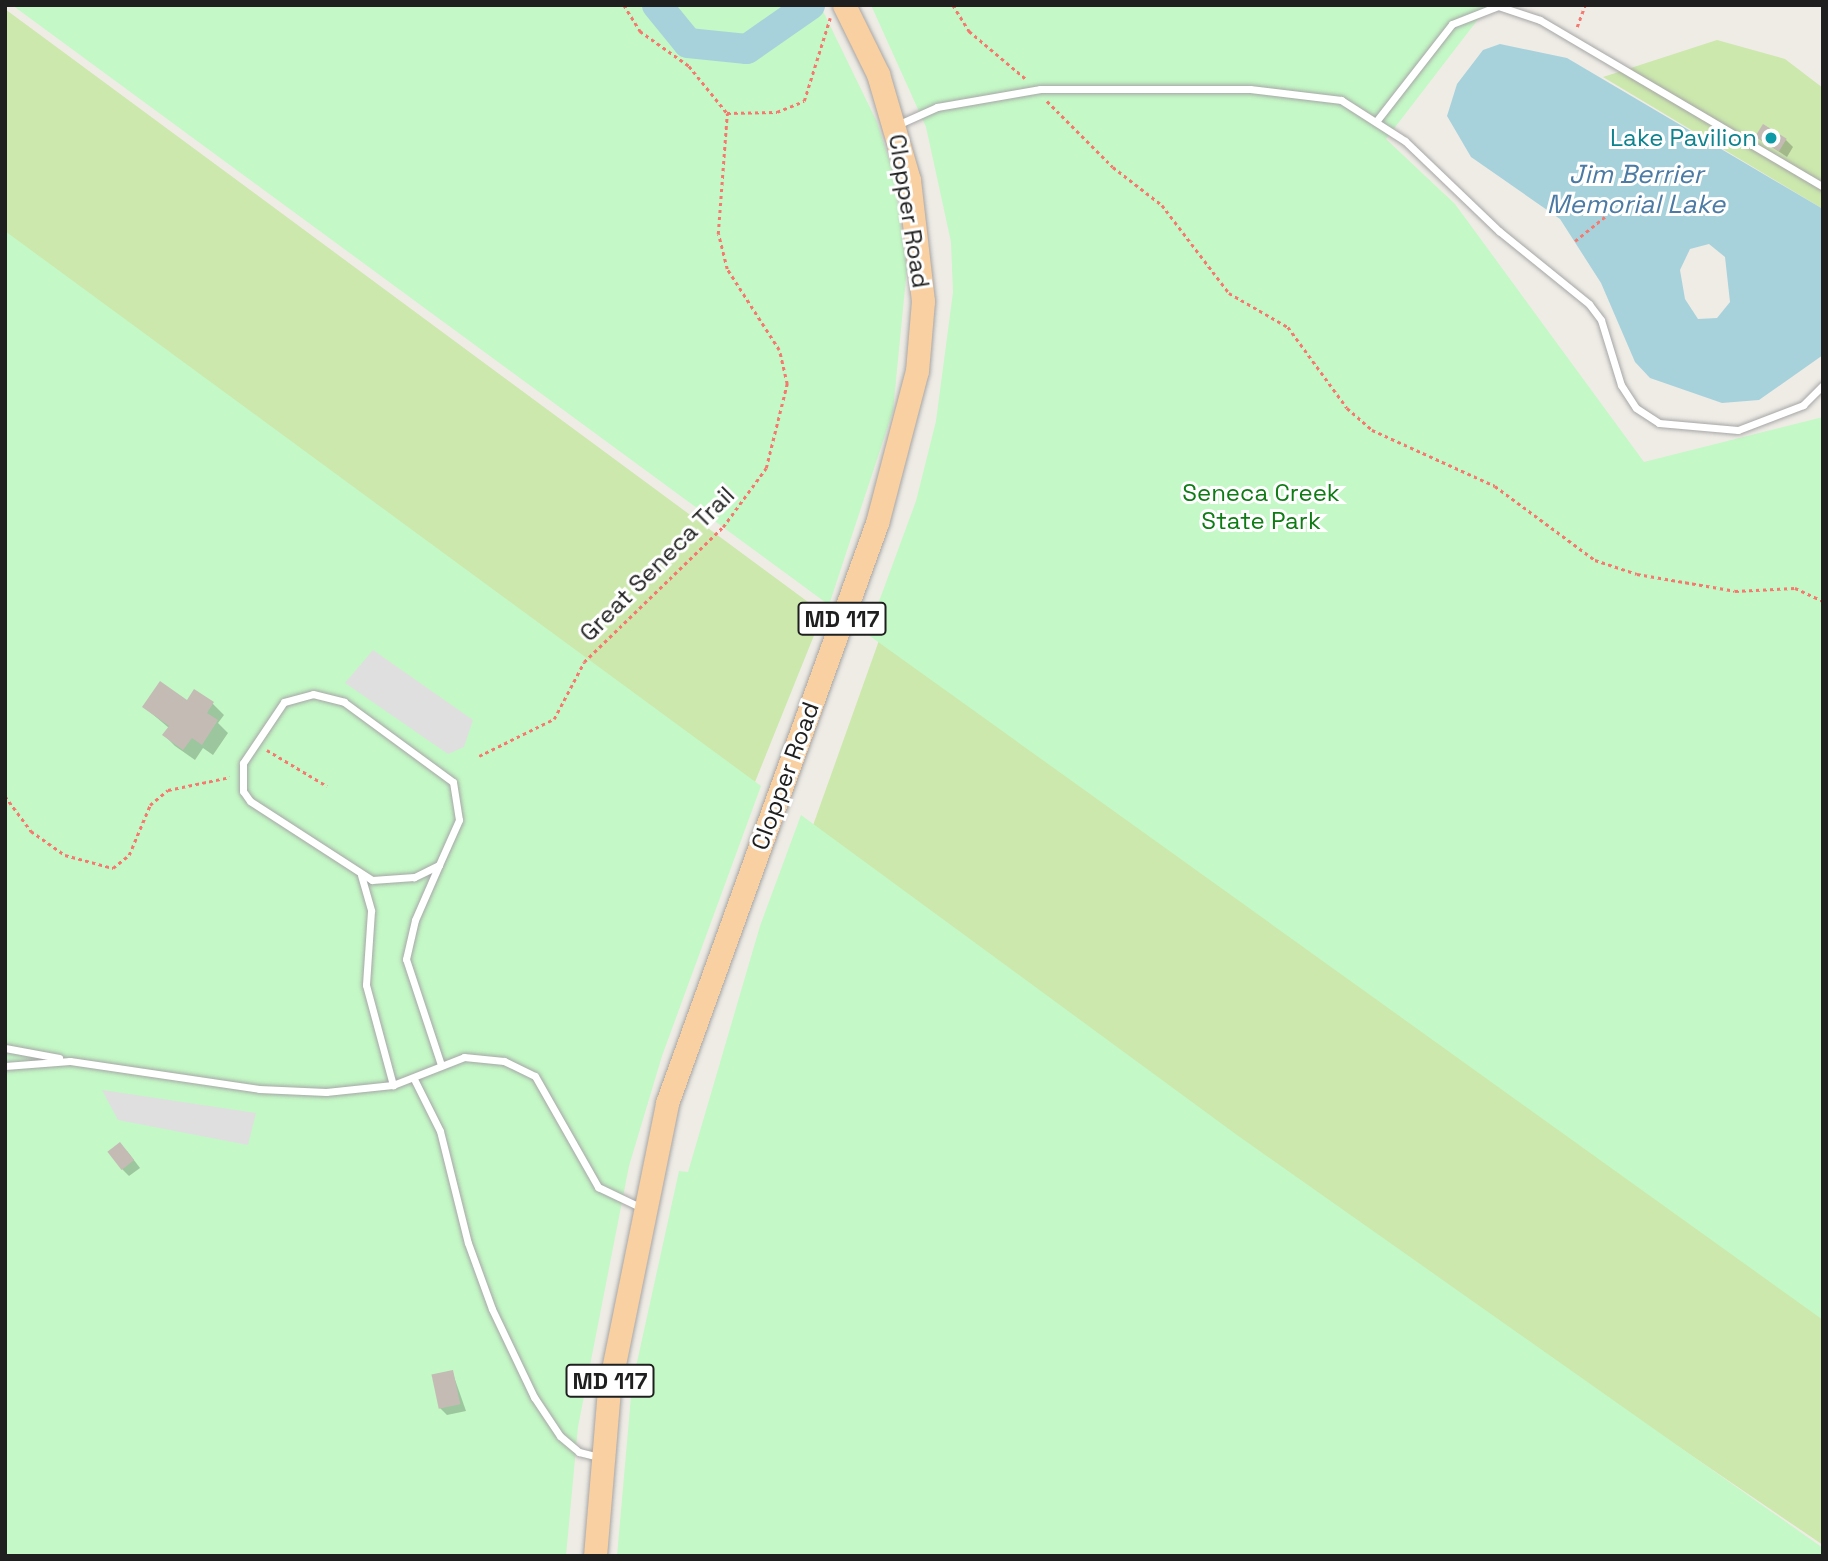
<!DOCTYPE html>
<html>
<head>
<meta charset="utf-8">
<style>
  body { margin:0 }
  #map { position:relative; width:1828px; height:1561px; overflow:hidden; background:#efece6; font-family:"Space Grotesk",sans-serif }
  div>[style] { position:absolute }
  [style*='--x'] { left:calc(var(--x)*1px); top:calc(var(--y)*1px); width:calc(var(--w)*1px); rotate:calc(var(--a)*1deg) }
  .grass>* { inset:0; background:#cce8ad }
  .park>* { inset:0; background:#c4f8c6 }
  .parking>* { inset:0; background:#dfdfdf }
  .water>* { inset:0; background:#a7d2dc }
  .shadow>* { inset:0; background:#0003 }
  .river>* { height:30px; margin:-15px; padding:0 15px; transform-origin:15px; border-radius:15px; background:#a7d2dc }
  .building>* { inset:0; background:#c4bbb5; transform-origin:0 0 }
  .path>* { height:2.5px; margin-top:-1.25px; transform-origin:0; background:repeating-linear-gradient(90deg,#f67970 0 3.5px,transparent 0 7px) }
  .roads { filter:drop-shadow(0 0 2px #a6a6a6) drop-shadow(0 0 2px #a6a6a6) }
  .lane>* { height:7px; margin:-3.5px; padding:0 3.5px; transform-origin:3.5px; border-radius:3.5px; background:#fff }
  .primary>* { height:23px; margin:-11.5px; padding:0 11.5px; transform-origin:11.5px; border-radius:11.5px; background:#f9d0a1 }
  .dots>* { width:19px; height:19px; translate:-50% -50%; box-sizing:border-box; border:4px solid #fff; border-radius:50% }
  span { translate:-50% -50%; white-space:nowrap; text-align:center; line-height:1.15; -webkit-text-stroke:6px #fff; paint-order:stroke }
  .shield-label span { padding:2px 5px; background:#fff; border:2px solid; border-radius:5px; -webkit-text-stroke-width:0 }
  .shield-label { font-size:23px; color:#1f1f1f; font-weight:700 }
  .culture-label { font-size:24px; color:#0d838f }
  .right { translate:-100% -50%; text-align:right }
  .street-label { font-size:24px; color:#1f1f1f }
  .park-label { font-size:24px; color:#0f7b14 }
  .water-label { font-size:26px; color:#4b7aa4; font-style:italic }
  .frame { position:absolute; inset:0; border:7px solid #1f1f1f; pointer-events:none }
</style>
</head>
<body>
<div id="map">
  <div class="grass">
    <i style="clip-path:polygon(5px 9px,823px 613px,751px 792px,5px 250px)"></i>
    <i style="clip-path:polygon(1717px 40px,1785px 59px,1823px 88px,1823px 209px,1603px 77px)"></i>
    <i style="clip-path:polygon(882px 632px,1823px 1302px,1823px 1545px,1285px 1179px,811px 831px)"></i>
  </div>
  <div class="park">
    <i style="clip-path:polygon(12px 5px,820px 5px,877px 122px,893px 172px,907px 268px,893px 411px,829px 605px)"></i>
    <i style="clip-path:polygon(871px 5px,1489px 5px,1386px 139px,1455px 204px,1644px 462px,1823px 417px,1823px 1320px,867px 634px,916px 501px,936px 421px,953px 292px,951px 242px,926px 127px)"></i>
    <i style="clip-path:polygon(5px 231px,761px 786px,662px 1056px,629px 1166px,578px 1427px,566px 1556px,5px 1556px)"></i>
    <i style="clip-path:polygon(801px 815px,1237px 1135px,1823px 1548px,1823px 1556px,617px 1556px,632px 1385px,679px 1171px,688px 1172px,760px 926px)"></i>
  </div>
  <div class="parking">
    <i style="clip-path:polygon(373px 650px,473px 720px,464px 747px,448px 754px,345px 683px)"></i>
    <i style="clip-path:polygon(102px 1090px,256px 1113px,248px 1145px,118px 1120px)"></i>
  </div>
  <div class="water">
    <i style="clip-path:polygon(evenodd,1500px 44px,1567px 58px,1823px 209px,1823px 355px,1759px 400px,1722px 403px,1650px 378px,1635px 362px,1601px 283px,1560px 219px,1471px 157px,1447px 116px,1457px 84px,1483px 50px,1500px 44px,1709px 244px,1725px 257px,1730px 302px,1717px 318px,1698px 319px,1685px 299px,1680px 270px,1690px 249px,1709px 244px)"></i>
  </div>
  <div class="shadow">
    <i style="clip-path:polygon(1757px 137px,1786px 140px,1793px 147px,1787px 157px)"></i>
    <i style="clip-path:polygon(188px 702px,213px 704px,224px 715px,218px 723px,228px 733px,213px 755px,203px 748px,195px 760px,175px 746px,164px 735px,169px 728px,144px 707px)"></i>
    <i style="clip-path:polygon(127px 1151px,140px 1168px,129px 1176px,122px 1169px)"></i>
    <i style="clip-path:polygon(452px 1371px,466px 1411px,447px 1415px,440px 1408px)"></i>
  </div>
  <div class="river">
    <i style="--x:657;--y:5;--w:49;--a:50.8"></i>
    <i style="--x:688;--y:43;--w:59;--a:5.8"></i>
    <i style="--x:747;--y:49;--w:77;--a:-34.9"></i>
  </div>
  <div class="building">
    <i style="left:1763px;top:124px;width:28px;height:15px;rotate:32deg"></i>
    <i style="clip-path:polygon(160px 681px,187px 700px,194px 689px,214px 702px,207px 713px,218px 720px,202px 745px,192px 738px,183px 750px,162px 735px,169px 726px,142px 707px)"></i>
    <i style="left:120px;top:1142px;width:23px;height:16px;rotate:52deg"></i>
    <i style="left:453px;top:1370px;width:35px;height:22px;rotate:78deg"></i>
  </div>
  <div class="path">
    <i style="--x:624;--y:5;--w:31;--a:58"></i>
    <i style="--x:640;--y:31;--w:60;--a:35.5"></i>
    <i style="--x:689;--y:66;--w:60;--a:51"></i>
    <i style="--x:727;--y:113;--w:50;--a:-1.1"></i>
    <i style="--x:777;--y:112;--w:29;--a:-22"></i>
    <i style="--x:804;--y:101;--w:87;--a:-72.6"></i>
    <i style="--x:953;--y:5;--w:31;--a:58"></i>
    <i style="--x:969;--y:31;--w:75;--a:40.1"></i>
    <i style="--x:1577;--y:27;--w:23;--a:-70"></i>
    <i style="--x:1047;--y:101;--w:93;--a:45"></i>
    <i style="--x:1113;--y:167;--w:62;--a:37.8"></i>
    <i style="--x:1162;--y:205;--w:111;--a:52.7"></i>
    <i style="--x:1229;--y:293;--w:68;--a:30"></i>
    <i style="--x:1288;--y:327;--w:100;--a:53.9"></i>
    <i style="--x:1347;--y:408;--w:33;--a:41"></i>
    <i style="--x:1372;--y:430;--w:135;--a:24.5"></i>
    <i style="--x:1495;--y:486;--w:124;--a:36.5"></i>
    <i style="--x:1595;--y:560;--w:44;--a:18.4"></i>
    <i style="--x:1637;--y:574;--w:99;--a:9.8"></i>
    <i style="--x:1735;--y:591;--w:60;--a:-2.9"></i>
    <i style="--x:1795;--y:588;--w:31;--a:25"></i>
    <i style="--x:1575;--y:241;--w:41;--a:-39.1"></i>
    <i style="--x:267;--y:750;--w:70;--a:31"></i>
    <i style="--x:479;--y:756;--w:84;--a:-26.3"></i>
    <i style="--x:554;--y:719;--w:64;--a:-62.2"></i>
    <i style="--x:584;--y:662;--w:194;--a:-44.2"></i>
    <i style="--x:723;--y:527;--w:73;--a:-53.9"></i>
    <i style="--x:766;--y:468;--w:87;--a:-76"></i>
    <i style="--x:787;--y:384;--w:35;--a:-103"></i>
    <i style="--x:779;--y:350;--w:96;--a:-122.7"></i>
    <i style="--x:727;--y:269;--w:36;--a:-104"></i>
    <i style="--x:718;--y:234;--w:121;--a:-85.7"></i>
    <i style="--x:5;--y:796;--w:44;--a:53.4"></i>
    <i style="--x:31;--y:831;--w:42;--a:35.2"></i>
    <i style="--x:65;--y:855;--w:50;--a:15.2"></i>
    <i style="--x:113;--y:868;--w:21;--a:-39"></i>
    <i style="--x:129;--y:855;--w:54;--a:-67.2"></i>
    <i style="--x:150;--y:805;--w:23;--a:-40"></i>
    <i style="--x:168;--y:790;--w:63;--a:-11.8"></i>
  </div>
  <div class="roads">
    <div class="lane">
      <i style="--x:1378;--y:119;--w:120;--a:-52.1"></i>
      <i style="--x:1452;--y:24;--w:49;--a:-21.4"></i>
      <i style="--x:1498;--y:6;--w:44;--a:18.4"></i>
      <i style="--x:1540;--y:20;--w:329;--a:30.5"></i>
      <i style="--x:897;--y:125;--w:44;--a:-24.2"></i>
      <i style="--x:937;--y:107;--w:105;--a:-9.9"></i>
      <i style="--x:1040;--y:89;--w:210;--a:0"></i>
      <i style="--x:1250;--y:89;--w:92;--a:6.9"></i>
      <i style="--x:1341;--y:100;--w:76;--a:32.6"></i>
      <i style="--x:1405;--y:141;--w:130;--a:43.8"></i>
      <i style="--x:1499;--y:231;--w:116;--a:39"></i>
      <i style="--x:1589;--y:304;--w:20;--a:53"></i>
      <i style="--x:1601;--y:320;--w:68;--a:72.9"></i>
      <i style="--x:1621;--y:385;--w:27;--a:57"></i>
      <i style="--x:1636;--y:408;--w:27;--a:33"></i>
      <i style="--x:1659;--y:423;--w:79;--a:5.1"></i>
      <i style="--x:1738;--y:430;--w:70;--a:-21"></i>
      <i style="--x:1803;--y:405;--w:28;--a:-45"></i>
      <i style="--x:439;--y:865;--w:28;--a:154"></i>
      <i style="--x:414;--y:877;--w:42;--a:175.9"></i>
      <i style="--x:372;--y:880;--w:145;--a:-147.1"></i>
      <i style="--x:250;--y:801;--w:12;--a:-125"></i>
      <i style="--x:243;--y:791;--w:28;--a:-90"></i>
      <i style="--x:243;--y:763;--w:73;--a:-56.1"></i>
      <i style="--x:284;--y:702;--w:30;--a:-15"></i>
      <i style="--x:313;--y:694;--w:32;--a:14"></i>
      <i style="--x:344;--y:702;--w:135;--a:36.3"></i>
      <i style="--x:453;--y:782;--w:38;--a:81"></i>
      <i style="--x:459;--y:820;--w:49;--a:114"></i>
      <i style="--x:439;--y:865;--w:60;--a:113.6"></i>
      <i style="--x:415;--y:920;--w:40;--a:103"></i>
      <i style="--x:406;--y:959;--w:112;--a:71.7"></i>
      <i style="--x:361;--y:875;--w:37;--a:74"></i>
      <i style="--x:371;--y:911;--w:74;--a:93.9"></i>
      <i style="--x:366;--y:985;--w:104;--a:74.9"></i>
      <i style="--x:5;--y:1048;--w:55;--a:10.5"></i>
      <i style="--x:5;--y:1066;--w:65;--a:-4.4"></i>
      <i style="--x:70;--y:1061;--w:191;--a:8.4"></i>
      <i style="--x:259;--y:1089;--w:67;--a:2.6"></i>
      <i style="--x:326;--y:1092;--w:67;--a:-6"></i>
      <i style="--x:393;--y:1085;--w:76;--a:-21.5"></i>
      <i style="--x:464;--y:1057;--w:40;--a:5.7"></i>
      <i style="--x:504;--y:1061;--w:34;--a:26"></i>
      <i style="--x:535;--y:1076;--w:128;--a:60.4"></i>
      <i style="--x:598;--y:1187;--w:49;--a:25.5"></i>
      <i style="--x:414;--y:1079;--w:58;--a:63.4"></i>
      <i style="--x:440;--y:1131;--w:115;--a:76"></i>
      <i style="--x:468;--y:1243;--w:70;--a:70"></i>
      <i style="--x:492;--y:1309;--w:98;--a:64.5"></i>
      <i style="--x:534;--y:1397;--w:47;--a:56.3"></i>
      <i style="--x:560;--y:1436;--w:25;--a:40"></i>
      <i style="--x:579;--y:1452;--w:21;--a:14"></i>
    </div>
    <div class="primary">
      <i style="--x:595;--y:1556;--w:168;--a:-85.2"></i>
      <i style="--x:609;--y:1389;--w:292;--a:-78.5"></i>
      <i style="--x:667;--y:1103;--w:617;--a:-70.1"></i>
      <i style="--x:877;--y:523;--w:157;--a:-75.3"></i>
      <i style="--x:917;--y:371;--w:70;--a:-85.1"></i>
      <i style="--x:923;--y:301;--w:122;--a:-96.6"></i>
      <i style="--x:909;--y:180;--w:110;--a:-106.3"></i>
      <i style="--x:878;--y:74;--w:77;--a:-116.2"></i>
    </div>
  </div>
  <div class="dots">
    <i style="left:1771px;top:138px;background:#0f9aa8"></i>
  </div>
  <div class="shield-label">
    <span style="left:842px;top:619px">MD 117</span>
    <span style="left:610px;top:1381px">MD 117</span>
  </div>
  <div class="culture-label">
    <span class="right" style="left:1757px;top:138px">Lake Pavilion</span>
  </div>
  <div class="street-label">
    <span style="left:909px;top:211px;rotate:81deg">Clopper Road</span>
    <span style="left:657px;top:564px;rotate:-45deg">Great Seneca Trail</span>
    <span style="left:785px;top:776px;rotate:-70deg">Clopper Road</span>
  </div>
  <div class="park-label">
    <span style="left:1261px;top:507px">Seneca Creek<br>State Park</span>
  </div>
  <div class="water-label">
    <span style="left:1636px;top:190px">Jim Berrier<br>Memorial Lake</span>
  </div>
  <div class="frame"></div>
</div>
</body>
</html>
